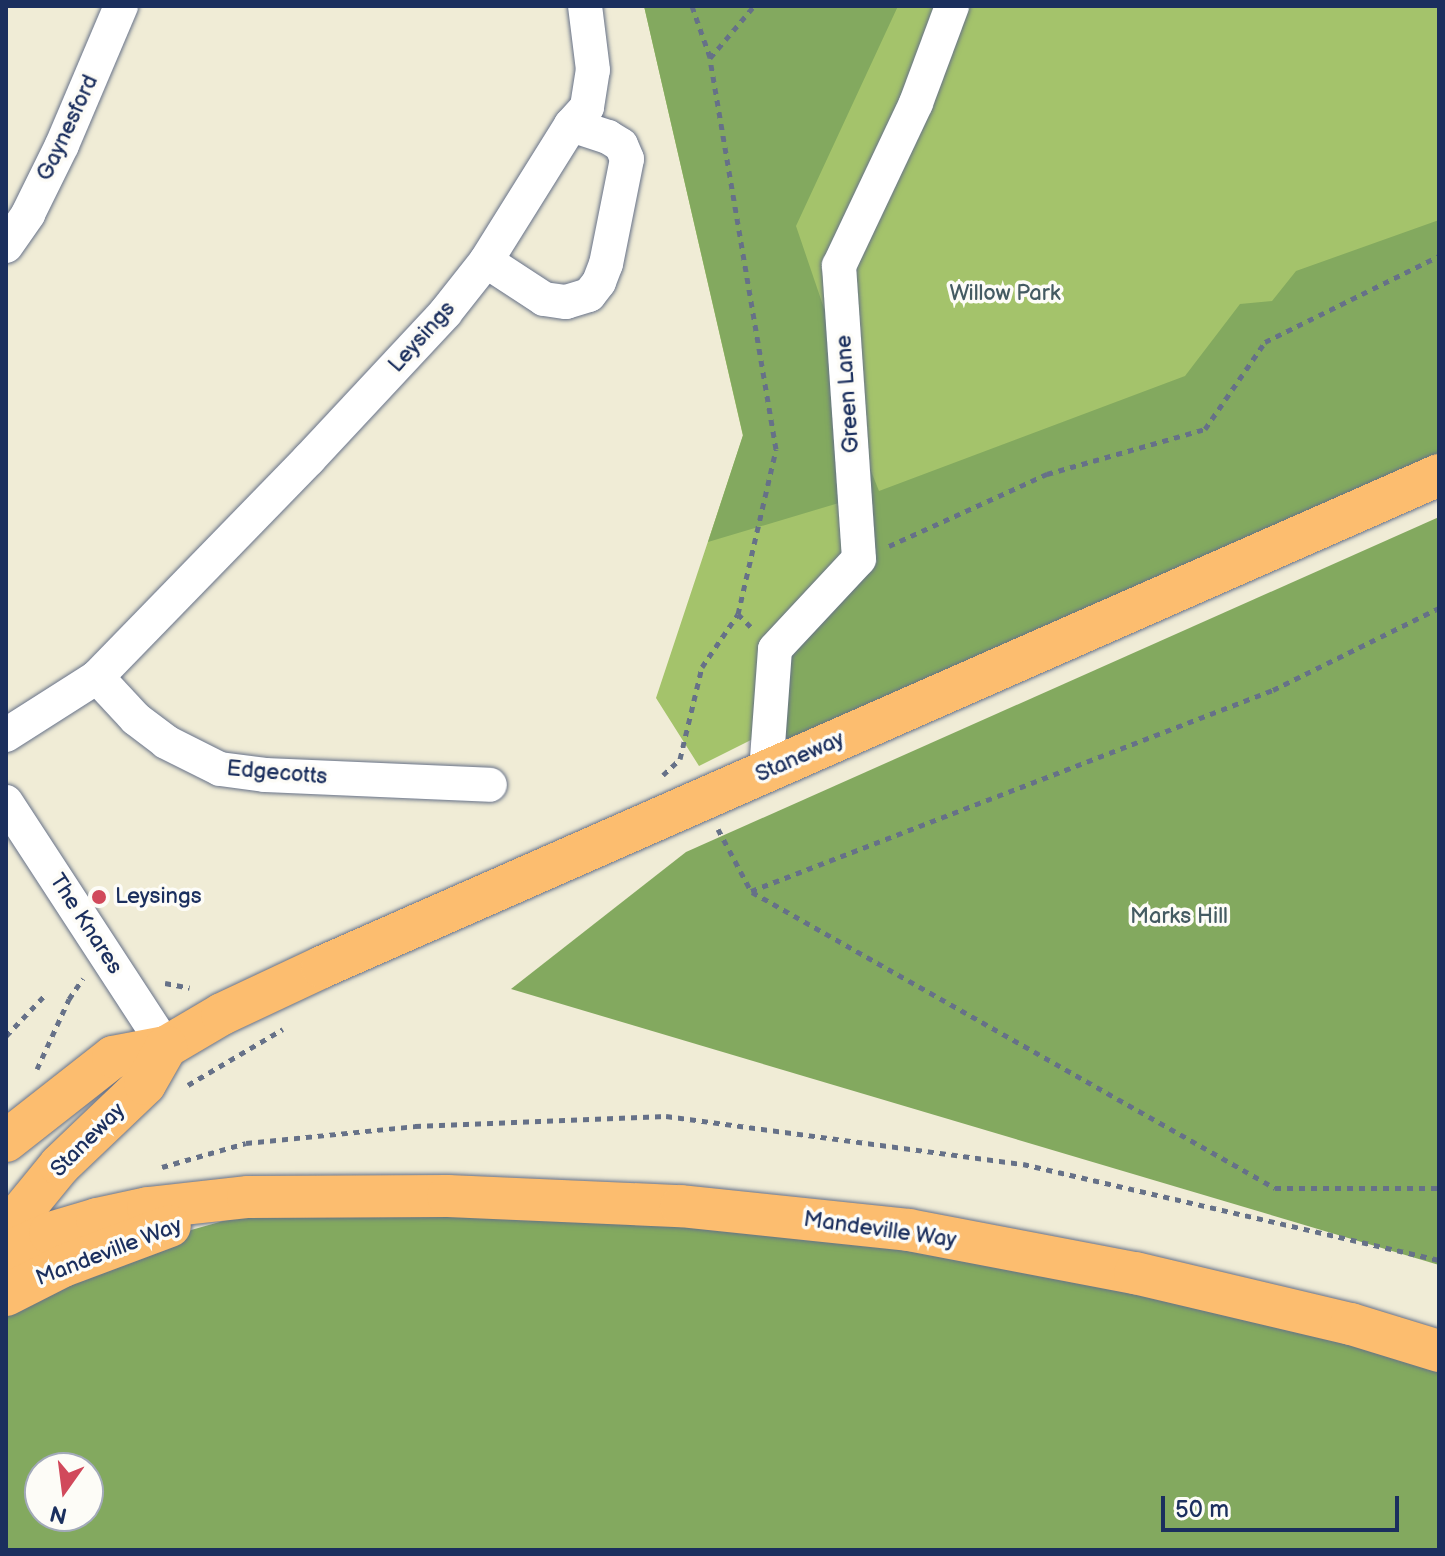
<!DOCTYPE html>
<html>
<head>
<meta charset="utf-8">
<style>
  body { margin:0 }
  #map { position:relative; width:1445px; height:1556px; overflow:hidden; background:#f0ecd6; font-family:"Balsamiq Sans",sans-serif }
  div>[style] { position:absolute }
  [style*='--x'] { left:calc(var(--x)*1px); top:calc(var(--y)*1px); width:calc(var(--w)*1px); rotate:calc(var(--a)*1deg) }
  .green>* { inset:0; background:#a4c36b }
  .forest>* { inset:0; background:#83a95f }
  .path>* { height:5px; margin-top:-2.5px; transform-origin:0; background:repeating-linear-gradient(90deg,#667188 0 6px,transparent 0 12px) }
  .roads { filter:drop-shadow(0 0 2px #667188) drop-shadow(0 0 2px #667188) }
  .minor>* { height:34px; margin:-17px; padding:0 17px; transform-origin:17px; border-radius:17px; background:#fff }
  .major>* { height:42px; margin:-21px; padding:0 21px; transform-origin:21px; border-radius:21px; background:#fcbd6f }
  .dots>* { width:22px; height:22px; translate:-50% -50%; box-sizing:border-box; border:4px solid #fdfcf7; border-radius:50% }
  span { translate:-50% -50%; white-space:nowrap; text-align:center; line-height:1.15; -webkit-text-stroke:7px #fdfcf7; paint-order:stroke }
  .street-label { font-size:22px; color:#1b2f5e }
  .park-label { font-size:22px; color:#445b62 }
  .poi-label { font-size:22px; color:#1b2f5e }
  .left { translate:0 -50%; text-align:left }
  .frame { position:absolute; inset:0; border:8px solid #1b2f5e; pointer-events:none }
  .north { position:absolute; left:24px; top:1452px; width:80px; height:80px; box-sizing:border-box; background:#fdfcf7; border:2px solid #a3aaba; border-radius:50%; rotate:194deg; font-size:22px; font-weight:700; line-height:32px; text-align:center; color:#1b2f5e }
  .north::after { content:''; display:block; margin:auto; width:28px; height:36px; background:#d1495b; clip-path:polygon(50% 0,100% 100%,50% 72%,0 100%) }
  .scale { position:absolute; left:1161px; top:1496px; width:238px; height:36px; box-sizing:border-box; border:4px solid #1b2f5e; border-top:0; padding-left:10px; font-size:24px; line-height:28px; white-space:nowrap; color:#1b2f5e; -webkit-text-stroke:6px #fdfcf7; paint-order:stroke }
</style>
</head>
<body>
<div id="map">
  <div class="green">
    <i style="clip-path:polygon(644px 6px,1439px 6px,1439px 397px,699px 766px,656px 698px,743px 436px)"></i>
  </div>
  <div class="forest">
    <i style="clip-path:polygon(644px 6px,898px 6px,796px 226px,829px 323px,849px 416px,879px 491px,1185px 376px,1240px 304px,1272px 301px,1296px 271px,1439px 220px,1439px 475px,766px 772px,775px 649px,859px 559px,869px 494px,708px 542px,743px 435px)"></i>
    <i style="clip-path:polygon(1439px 517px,1439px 1265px,511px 989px,686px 852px)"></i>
    <i style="clip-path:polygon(evenodd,308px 1197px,681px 1206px,1439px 1351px,1439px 1550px,6px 1550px,6px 1295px,63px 1266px,308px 1197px,40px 1468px,88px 1468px,88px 1516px,40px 1516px,40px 1468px)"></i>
  </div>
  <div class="path">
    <i style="--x:692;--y:6;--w:54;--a:70.6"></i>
    <i style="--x:889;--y:546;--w:174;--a:-24.5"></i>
    <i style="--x:1047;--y:474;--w:164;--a:-15.9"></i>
    <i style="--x:1205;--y:429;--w:106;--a:-55.4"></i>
    <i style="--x:1265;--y:342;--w:194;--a:-26.3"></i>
    <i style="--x:738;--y:614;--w:18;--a:45"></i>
    <i style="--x:680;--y:759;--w:95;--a:-76.6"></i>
    <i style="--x:702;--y:667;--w:64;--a:-55.8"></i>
    <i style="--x:738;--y:614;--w:169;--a:-77"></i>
    <i style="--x:776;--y:449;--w:397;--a:-99.6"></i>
    <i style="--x:710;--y:58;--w:68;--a:-49.8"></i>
    <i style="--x:663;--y:775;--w:23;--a:-43"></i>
    <i style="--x:718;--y:829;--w:70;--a:62"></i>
    <i style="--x:751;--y:891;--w:559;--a:-21.06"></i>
    <i style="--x:1273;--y:690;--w:185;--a:-26.3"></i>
    <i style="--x:752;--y:892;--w:601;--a:29.51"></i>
    <i style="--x:1275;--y:1188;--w:164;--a:0"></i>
    <i style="--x:165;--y:983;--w:25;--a:11"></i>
    <i style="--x:6;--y:1036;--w:58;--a:-46.4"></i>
    <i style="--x:37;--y:1069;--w:77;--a:-65.4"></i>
    <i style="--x:69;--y:999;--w:25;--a:-56"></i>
    <i style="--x:188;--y:1085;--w:110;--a:-30.5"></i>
    <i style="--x:162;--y:1167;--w:87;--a:-15.9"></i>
    <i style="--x:246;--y:1143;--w:170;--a:-5.7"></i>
    <i style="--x:415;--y:1126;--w:251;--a:-2.3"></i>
    <i style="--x:666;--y:1116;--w:360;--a:7.7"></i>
    <i style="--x:1023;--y:1164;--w:427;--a:13"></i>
  </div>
  <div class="roads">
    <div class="minor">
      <i style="--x:6;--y:246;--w:39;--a:-55"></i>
      <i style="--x:28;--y:214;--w:77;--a:-63.8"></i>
      <i style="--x:62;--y:145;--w:151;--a:-67"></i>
      <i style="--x:486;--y:261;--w:69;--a:33.2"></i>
      <i style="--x:544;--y:299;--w:22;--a:8"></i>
      <i style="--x:566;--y:302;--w:24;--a:-17"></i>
      <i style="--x:589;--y:295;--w:16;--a:-52"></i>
      <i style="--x:599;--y:282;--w:19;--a:-69"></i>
      <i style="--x:606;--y:264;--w:107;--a:-78.7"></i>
      <i style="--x:627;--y:159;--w:15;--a:-113"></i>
      <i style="--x:621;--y:145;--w:15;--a:-148"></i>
      <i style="--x:608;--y:137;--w:39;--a:-162"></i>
      <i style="--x:97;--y:677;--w:57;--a:47.1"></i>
      <i style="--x:136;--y:719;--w:38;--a:37"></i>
      <i style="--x:166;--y:742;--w:60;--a:26.6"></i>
      <i style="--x:220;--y:769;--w:45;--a:7.6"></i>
      <i style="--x:265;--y:775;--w:225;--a:2.5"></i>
      <i style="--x:6;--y:735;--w:108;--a:-32.5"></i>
      <i style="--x:97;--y:677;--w:304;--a:-45.8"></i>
      <i style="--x:309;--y:459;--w:200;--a:-47"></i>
      <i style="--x:445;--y:313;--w:66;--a:-51.7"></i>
      <i style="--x:486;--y:261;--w:160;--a:-58"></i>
      <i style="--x:571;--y:125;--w:24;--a:-48"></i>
      <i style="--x:587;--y:107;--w:37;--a:-81"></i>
      <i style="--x:593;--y:70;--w:64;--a:-97.1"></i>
      <i style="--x:766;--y:772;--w:123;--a:-85.8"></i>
      <i style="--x:775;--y:649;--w:123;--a:-47"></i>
      <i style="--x:859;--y:559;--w:294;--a:-93.9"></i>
      <i style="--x:839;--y:266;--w:180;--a:-64.7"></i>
      <i style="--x:916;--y:103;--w:103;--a:-69.6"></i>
      <i style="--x:6;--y:802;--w:293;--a:56.9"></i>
    </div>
    <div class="major">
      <i style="--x:6;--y:1141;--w:136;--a:-38.1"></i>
      <i style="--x:113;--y:1057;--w:54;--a:-10.7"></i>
      <i style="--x:166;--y:1047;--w:65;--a:-30.5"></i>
      <i style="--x:222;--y:1014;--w:110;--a:-25.2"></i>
      <i style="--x:322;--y:967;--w:1221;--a:-23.77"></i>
      <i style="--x:6;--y:1231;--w:85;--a:-50.7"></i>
      <i style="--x:60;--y:1165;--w:117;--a:-43.6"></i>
      <i style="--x:145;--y:1084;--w:43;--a:-60.4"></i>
      <i style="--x:6;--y:1253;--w:48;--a:-24.4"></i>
      <i style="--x:50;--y:1233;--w:49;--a:-16.6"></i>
      <i style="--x:97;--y:1219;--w:52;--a:-12.2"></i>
      <i style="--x:148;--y:1208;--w:101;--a:-6.3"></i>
      <i style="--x:248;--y:1197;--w:200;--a:-0.3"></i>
      <i style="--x:448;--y:1196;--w:233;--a:2.5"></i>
      <i style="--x:681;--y:1206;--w:229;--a:6"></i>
      <i style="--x:909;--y:1230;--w:230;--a:10.8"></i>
      <i style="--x:1135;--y:1273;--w:222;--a:13.3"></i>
      <i style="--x:1351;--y:1324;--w:92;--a:17.1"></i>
      <i style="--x:6;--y:1295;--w:64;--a:-27"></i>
      <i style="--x:63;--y:1266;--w:114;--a:-20.5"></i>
    </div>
  </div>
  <div class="dots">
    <i style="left:99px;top:897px;background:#d1495b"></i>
  </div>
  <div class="street-label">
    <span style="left:68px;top:128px;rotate:-65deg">Gaynesford</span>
    <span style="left:422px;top:337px;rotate:-48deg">Leysings</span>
    <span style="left:848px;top:394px;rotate:-94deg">Green Lane</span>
    <span style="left:800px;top:757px;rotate:-24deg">Staneway</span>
    <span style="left:277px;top:773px;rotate:5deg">Edgecotts</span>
    <span style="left:86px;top:924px;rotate:57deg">The Knares</span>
    <span style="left:88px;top:1140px;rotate:-45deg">Staneway</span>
    <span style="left:880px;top:1230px;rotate:8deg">Mandeville Way</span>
    <span style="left:109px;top:1252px;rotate:-21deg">Mandeville Way</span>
  </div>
  <div class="park-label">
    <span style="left:1005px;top:294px">Willow Park</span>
    <span style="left:1179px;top:917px">Marks Hill</span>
  </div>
  <div class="poi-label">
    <span class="left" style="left:115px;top:897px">Leysings</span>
  </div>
  <div class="frame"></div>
  <div class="north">N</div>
  <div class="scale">50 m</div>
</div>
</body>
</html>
